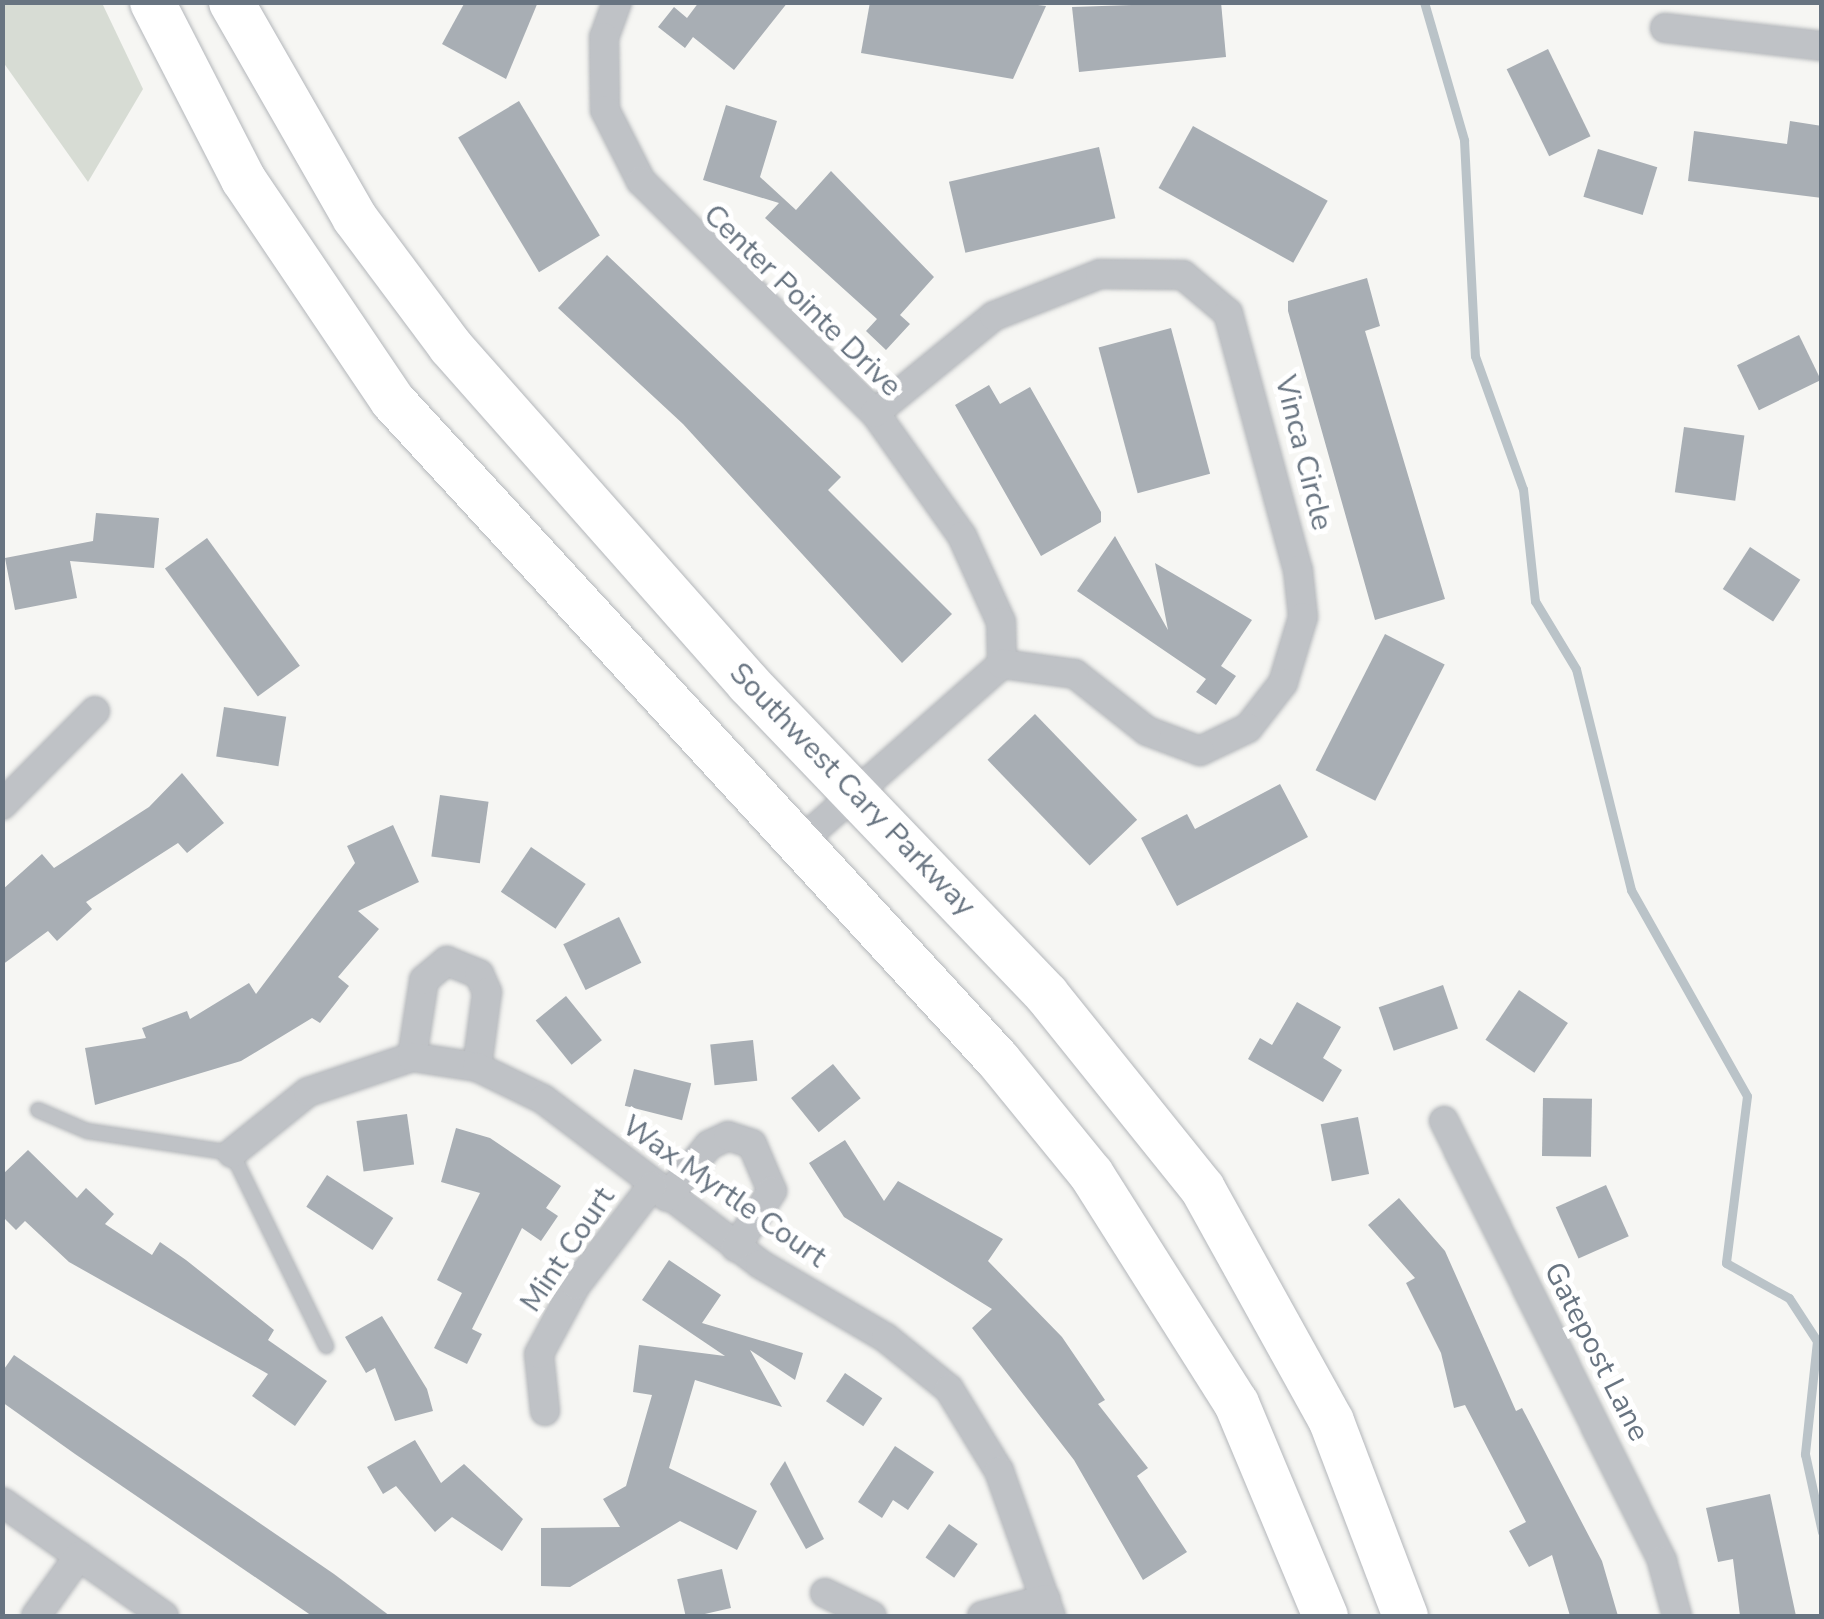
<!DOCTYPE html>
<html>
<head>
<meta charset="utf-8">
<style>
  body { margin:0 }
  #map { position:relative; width:1824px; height:1619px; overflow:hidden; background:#f6f6f3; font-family:"Nunito Sans",sans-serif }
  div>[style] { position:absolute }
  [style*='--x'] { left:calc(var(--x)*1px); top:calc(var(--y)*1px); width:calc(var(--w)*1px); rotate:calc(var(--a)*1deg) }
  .green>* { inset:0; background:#d7dcd4 }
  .stream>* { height:9px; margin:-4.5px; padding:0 4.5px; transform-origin:4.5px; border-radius:4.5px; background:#bac3c8 }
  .building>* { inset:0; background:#a8aeb4; transform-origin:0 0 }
  .roads { filter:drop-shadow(0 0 2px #b3b6ba) drop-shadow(0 0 2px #b3b6ba) }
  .lane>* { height:14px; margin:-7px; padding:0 7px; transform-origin:7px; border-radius:7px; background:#bfc2c6 }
  .street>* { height:28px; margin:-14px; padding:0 14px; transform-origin:14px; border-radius:14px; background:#bfc2c6 }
  .primary>* { height:45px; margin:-22.5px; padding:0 22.5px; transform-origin:22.5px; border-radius:22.5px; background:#fff }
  span { translate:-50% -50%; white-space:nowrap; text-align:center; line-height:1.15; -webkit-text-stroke:10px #fff; paint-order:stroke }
  .street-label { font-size:30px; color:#687481 }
  .frame { position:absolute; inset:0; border:5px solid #687481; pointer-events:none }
</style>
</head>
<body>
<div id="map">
  <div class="green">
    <i style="clip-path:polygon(2px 3px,102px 3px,143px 89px,88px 182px,3px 62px)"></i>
  </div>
  <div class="stream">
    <i style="--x:1424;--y:2;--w:144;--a:73.8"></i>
    <i style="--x:1464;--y:140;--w:216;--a:87.1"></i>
    <i style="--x:1475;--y:356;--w:141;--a:70.2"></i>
    <i style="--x:1523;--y:489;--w:113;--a:83.9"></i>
    <i style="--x:1535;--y:601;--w:79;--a:58.9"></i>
    <i style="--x:1576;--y:669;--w:228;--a:76"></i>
    <i style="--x:1631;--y:890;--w:236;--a:60.6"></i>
    <i style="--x:1747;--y:1096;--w:168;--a:97.2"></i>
    <i style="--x:1726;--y:1263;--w:72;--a:29.1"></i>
    <i style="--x:1789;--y:1298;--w:51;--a:56.9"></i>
    <i style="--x:1817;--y:1341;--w:114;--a:96.1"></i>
    <i style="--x:1805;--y:1454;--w:80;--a:77.7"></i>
  </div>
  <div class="building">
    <i style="clip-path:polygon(465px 2px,538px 2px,506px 79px,442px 44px)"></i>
    <i style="clip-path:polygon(699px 2px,788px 2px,734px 70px,693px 37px,685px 48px,658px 27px,674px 7px,687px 18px)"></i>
    <i style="clip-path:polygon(870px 2px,1014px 2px,1046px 6px,1013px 79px,861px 53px)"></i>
    <i style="clip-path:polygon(1221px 2px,1226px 57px,1079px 72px,1072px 7px)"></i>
    <i style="left:1548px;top:49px;width:97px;height:46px;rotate:64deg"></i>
    <i style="left:519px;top:101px;width:157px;height:71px;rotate:59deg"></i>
    <i style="clip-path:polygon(726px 105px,777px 121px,760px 177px,796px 210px,831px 171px,934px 277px,900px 315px,910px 324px,886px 350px,866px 331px,877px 319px,765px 218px,779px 203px,703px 180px)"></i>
    <i style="clip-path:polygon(1790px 121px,1822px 126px,1822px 198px,1688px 181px,1694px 131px,1787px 144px)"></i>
    <i style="left:1193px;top:126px;width:154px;height:71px;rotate:29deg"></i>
    <i style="left:1099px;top:147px;width:73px;height:154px;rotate:77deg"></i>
    <i style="left:1598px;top:149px;width:62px;height:50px;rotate:17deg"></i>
    <i style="clip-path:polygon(607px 255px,841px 477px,828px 490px,952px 614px,902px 663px,683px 424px,558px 308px)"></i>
    <i style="clip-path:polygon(1367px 278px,1380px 326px,1365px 331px,1445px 599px,1375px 620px,1288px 311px,1288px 301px)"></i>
    <i style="left:1171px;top:328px;width:151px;height:75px;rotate:75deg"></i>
    <i style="left:1799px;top:335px;width:50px;height:69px;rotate:64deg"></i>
    <i style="clip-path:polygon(989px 385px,1000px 404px,1030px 387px,1101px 512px,1101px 522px,1041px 556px,955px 405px)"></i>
    <i style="left:1684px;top:427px;width:61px;height:66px;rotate:8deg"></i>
    <i style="clip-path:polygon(96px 513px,159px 518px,154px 568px,70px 561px,77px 598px,15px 610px,5px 558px,93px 541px)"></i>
    <i style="clip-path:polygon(1115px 536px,1168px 630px,1155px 563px,1252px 620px,1221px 666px,1236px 676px,1216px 705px,1196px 692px,1206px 679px,1077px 591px)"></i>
    <i style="left:207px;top:538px;width:158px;height:52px;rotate:54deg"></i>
    <i style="left:1750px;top:547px;width:60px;height:50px;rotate:33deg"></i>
    <i style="left:1385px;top:634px;width:67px;height:153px;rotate:27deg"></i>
    <i style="left:224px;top:707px;width:63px;height:50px;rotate:9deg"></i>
    <i style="left:1035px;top:714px;width:147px;height:66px;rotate:46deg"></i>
    <i style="clip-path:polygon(182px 773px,224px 823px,187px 853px,178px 843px,86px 902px,92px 909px,57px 941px,48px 931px,2px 965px,2px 890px,42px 854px,54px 868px,149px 807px)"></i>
    <i style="clip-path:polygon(1280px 784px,1308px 837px,1177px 906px,1141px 838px,1187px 814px,1195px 829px)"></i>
    <i style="left:440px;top:795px;width:49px;height:62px;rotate:8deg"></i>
    <i style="clip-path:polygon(393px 825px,419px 882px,358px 911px,379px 929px,338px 977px,349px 986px,320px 1023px,312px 1018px,241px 1061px,95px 1105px,85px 1048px,146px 1038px,142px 1028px,187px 1011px,190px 1019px,249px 983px,256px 994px,355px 863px,347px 846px)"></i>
    <i style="left:531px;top:847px;width:66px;height:54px;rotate:34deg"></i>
    <i style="left:619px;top:917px;width:51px;height:62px;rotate:64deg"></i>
    <i style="left:1443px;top:985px;width:46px;height:68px;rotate:71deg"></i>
    <i style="left:1519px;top:990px;width:59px;height:60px;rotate:34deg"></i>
    <i style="left:566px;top:996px;width:57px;height:39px;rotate:51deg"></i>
    <i style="clip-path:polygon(1297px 1002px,1341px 1027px,1323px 1058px,1342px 1070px,1323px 1102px,1248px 1059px,1260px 1038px,1272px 1045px)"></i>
    <i style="left:753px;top:1040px;width:41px;height:43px;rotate:84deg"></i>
    <i style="left:833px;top:1064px;width:44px;height:54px;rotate:51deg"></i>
    <i style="left:634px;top:1069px;width:59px;height:38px;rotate:14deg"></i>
    <i style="left:1543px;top:1098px;width:49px;height:58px;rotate:1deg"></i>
    <i style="left:407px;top:1114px;width:51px;height:51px;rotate:82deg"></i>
    <i style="left:1358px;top:1117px;width:58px;height:38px;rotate:79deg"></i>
    <i style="clip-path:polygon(456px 1128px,490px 1138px,561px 1186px,546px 1208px,558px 1216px,541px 1241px,522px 1228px,472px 1329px,482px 1334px,467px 1364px,434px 1348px,462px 1293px,437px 1280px,480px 1193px,441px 1182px)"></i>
    <i style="clip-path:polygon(845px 1140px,884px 1201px,898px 1181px,1003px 1239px,988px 1261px,1062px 1337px,1105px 1400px,1098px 1404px,1148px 1468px,1137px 1476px,1187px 1552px,1143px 1580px,1074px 1460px,972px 1328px,992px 1309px,844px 1217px,809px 1163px)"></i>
    <i style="clip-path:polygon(28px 1150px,77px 1198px,86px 1188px,114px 1214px,105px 1224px,152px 1255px,160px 1242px,186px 1260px,274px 1330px,268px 1340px,327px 1381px,295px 1426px,252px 1396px,268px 1374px,69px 1262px,25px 1221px,16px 1230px,2px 1216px,2px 1175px)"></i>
    <i style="left:327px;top:1175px;width:79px;height:38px;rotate:33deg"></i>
    <i style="left:1606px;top:1185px;width:56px;height:55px;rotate:66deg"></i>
    <i style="clip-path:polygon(1399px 1198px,1445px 1251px,1516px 1411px,1522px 1408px,1602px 1561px,1618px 1616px,1570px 1616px,1552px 1555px,1529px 1567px,1509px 1531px,1526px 1522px,1465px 1405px,1454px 1408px,1441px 1353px,1406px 1283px,1415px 1278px,1368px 1225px)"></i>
    <i style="clip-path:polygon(669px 1260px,721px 1295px,702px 1323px,803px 1353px,795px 1380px,750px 1350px,782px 1407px,695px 1380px,669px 1468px,757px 1511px,737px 1550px,680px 1521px,570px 1587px,541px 1586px,541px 1528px,620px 1527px,603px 1499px,626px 1486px,652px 1395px,633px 1392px,639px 1345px,725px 1356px,642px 1300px)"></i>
    <i style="clip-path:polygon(382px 1316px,427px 1389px,433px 1411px,395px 1421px,375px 1368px,366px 1373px,345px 1337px)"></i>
    <i style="clip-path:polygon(14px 1355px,334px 1574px,390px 1616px,312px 1616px,75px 1454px,2px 1402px,2px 1372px)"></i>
    <i style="left:845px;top:1373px;width:45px;height:34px;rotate:34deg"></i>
    <i style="clip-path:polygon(415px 1440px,441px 1483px,464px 1464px,523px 1519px,502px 1551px,452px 1517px,435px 1532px,396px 1486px,383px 1494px,367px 1467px)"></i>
    <i style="clip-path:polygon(895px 1446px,934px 1472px,908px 1510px,893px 1500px,882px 1518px,858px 1502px)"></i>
    <i style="clip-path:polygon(785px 1461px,824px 1539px,806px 1549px,770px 1484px)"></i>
    <i style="clip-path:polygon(1770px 1494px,1796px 1616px,1740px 1616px,1733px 1559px,1718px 1562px,1706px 1508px)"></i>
    <i style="left:949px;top:1524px;width:35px;height:41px;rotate:35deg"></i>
    <i style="left:722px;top:1569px;width:40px;height:46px;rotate:77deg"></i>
  </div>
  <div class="roads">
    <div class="lane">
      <i style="--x:38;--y:1110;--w:53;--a:23.2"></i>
      <i style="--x:87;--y:1131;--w:147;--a:8.6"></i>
      <i style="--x:232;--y:1153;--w:215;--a:64"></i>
    </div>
    <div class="street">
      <i style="--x:617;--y:2;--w:37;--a:110"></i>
      <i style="--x:604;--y:37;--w:73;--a:89.2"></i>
      <i style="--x:605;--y:110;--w:80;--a:63.1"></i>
      <i style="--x:641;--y:181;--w:330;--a:44.8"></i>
      <i style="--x:875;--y:413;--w:151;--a:54.7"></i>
      <i style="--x:962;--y:536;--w:94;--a:65.6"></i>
      <i style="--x:1001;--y:622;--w:42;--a:88.6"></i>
      <i style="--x:1002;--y:664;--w:272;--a:138.6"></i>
      <i style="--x:1665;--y:28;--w:158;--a:6.5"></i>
      <i style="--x:875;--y:413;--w:154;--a:-39.2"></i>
      <i style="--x:994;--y:316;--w:114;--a:-21.6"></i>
      <i style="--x:1100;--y:274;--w:83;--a:0.7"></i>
      <i style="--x:1183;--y:275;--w:59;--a:40.2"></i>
      <i style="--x:1228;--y:313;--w:266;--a:74.8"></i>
      <i style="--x:1298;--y:570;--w:47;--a:83.9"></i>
      <i style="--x:1303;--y:617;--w:69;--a:106.9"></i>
      <i style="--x:1283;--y:683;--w:57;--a:127.9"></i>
      <i style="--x:1248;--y:728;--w:53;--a:154.4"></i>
      <i style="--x:1200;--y:751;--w:57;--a:-159.3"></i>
      <i style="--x:1147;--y:731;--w:92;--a:-141.6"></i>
      <i style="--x:1075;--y:674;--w:74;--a:-172.2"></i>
      <i style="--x:2;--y:805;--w:132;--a:-45.3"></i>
      <i style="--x:412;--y:1057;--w:78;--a:-81.1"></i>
      <i style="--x:424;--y:980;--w:30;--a:-40"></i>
      <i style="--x:447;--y:961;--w:35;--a:22"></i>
      <i style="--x:479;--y:974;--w:20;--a:66"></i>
      <i style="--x:487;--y:992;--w:76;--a:97.6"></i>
      <i style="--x:1444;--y:1121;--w:491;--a:63.6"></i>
      <i style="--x:1662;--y:1561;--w:57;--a:74.7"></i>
      <i style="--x:232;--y:1153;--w:97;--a:-38.8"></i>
      <i style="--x:308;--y:1092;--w:110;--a:-18.6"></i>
      <i style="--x:412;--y:1057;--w:66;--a:8.7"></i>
      <i style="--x:477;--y:1067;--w:73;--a:25.9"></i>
      <i style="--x:543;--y:1099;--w:273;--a:37.2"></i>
      <i style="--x:760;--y:1264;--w:146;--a:30.4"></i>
      <i style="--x:886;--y:1338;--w:81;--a:39"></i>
      <i style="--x:949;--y:1389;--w:96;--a:58.6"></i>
      <i style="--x:999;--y:1471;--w:154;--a:70.3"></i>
      <i style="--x:667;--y:1197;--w:67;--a:-51.1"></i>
      <i style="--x:709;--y:1145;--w:21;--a:-25"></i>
      <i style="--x:728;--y:1136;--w:25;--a:18"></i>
      <i style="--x:752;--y:1144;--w:51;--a:66.9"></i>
      <i style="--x:772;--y:1191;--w:67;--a:122.7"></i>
      <i style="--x:545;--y:1411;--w:57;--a:-96"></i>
      <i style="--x:539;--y:1354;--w:78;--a:-61.8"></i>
      <i style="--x:576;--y:1285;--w:125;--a:-52.5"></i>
      <i style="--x:2;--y:1502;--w:198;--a:35.1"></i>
      <i style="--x:825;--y:1593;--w:52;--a:26.1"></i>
      <i style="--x:36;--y:1616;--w:74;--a:-54.4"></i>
      <i style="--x:982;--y:1616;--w:66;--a:-14.9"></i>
    </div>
    <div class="primary">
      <i style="--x:152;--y:2;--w:199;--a:62.8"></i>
      <i style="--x:243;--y:179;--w:267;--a:56"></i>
      <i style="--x:392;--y:400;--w:896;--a:47.44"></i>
      <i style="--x:998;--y:1060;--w:147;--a:50.8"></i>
      <i style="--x:1091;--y:1174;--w:271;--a:57.7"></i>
      <i style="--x:1236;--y:1403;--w:231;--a:67.3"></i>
      <i style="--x:231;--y:2;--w:248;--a:60.2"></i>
      <i style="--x:354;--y:217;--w:161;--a:53.3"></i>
      <i style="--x:450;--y:346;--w:450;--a:48.5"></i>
      <i style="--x:748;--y:683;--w:431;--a:46.2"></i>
      <i style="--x:1046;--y:994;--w:249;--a:51.2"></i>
      <i style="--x:1202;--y:1188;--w:266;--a:61"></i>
      <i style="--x:1331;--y:1421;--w:209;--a:69.2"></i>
    </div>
  </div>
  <div class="street-label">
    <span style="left:802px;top:301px;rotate:44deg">Center Pointe Drive</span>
    <span style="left:1303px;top:453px;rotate:76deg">Vinca Circle</span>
    <span style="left:852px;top:790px;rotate:46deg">Southwest Cary Parkway</span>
    <span style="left:724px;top:1192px;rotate:35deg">Wax Myrtle Court</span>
    <span style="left:568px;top:1250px;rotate:-56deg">Mint Court</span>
    <span style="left:1596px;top:1352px;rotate:63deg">Gatepost Lane</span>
  </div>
  <div class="frame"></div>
</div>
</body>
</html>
